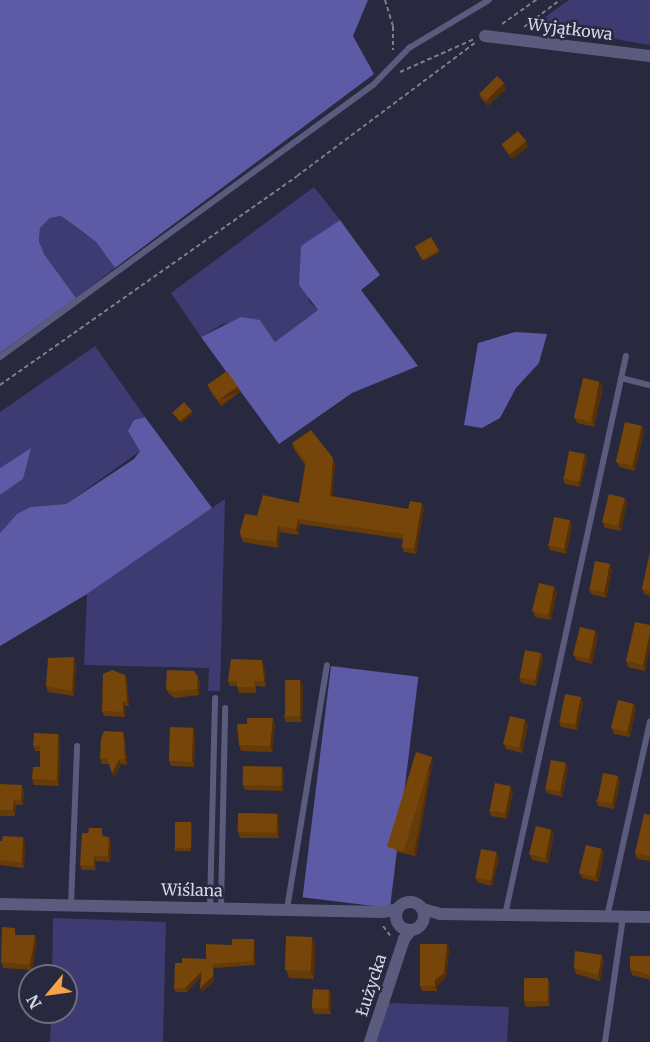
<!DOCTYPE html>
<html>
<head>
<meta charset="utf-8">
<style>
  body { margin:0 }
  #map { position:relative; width:650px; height:1042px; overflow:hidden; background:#28283f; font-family:Merriweather,serif }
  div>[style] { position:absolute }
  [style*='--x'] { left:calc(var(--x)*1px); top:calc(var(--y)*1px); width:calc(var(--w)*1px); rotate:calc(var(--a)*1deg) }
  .green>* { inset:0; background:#3d3b71 }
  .forest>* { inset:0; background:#5d5aa6; transform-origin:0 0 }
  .path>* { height:2px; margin-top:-1px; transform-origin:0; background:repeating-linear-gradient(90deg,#7d7e91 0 4.5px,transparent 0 7.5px) }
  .service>* { height:6px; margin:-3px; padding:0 3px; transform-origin:3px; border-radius:3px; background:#5b5c7d }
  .minor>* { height:12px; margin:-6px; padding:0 6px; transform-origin:6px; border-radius:6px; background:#5b5c7d }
  .minor>.ring { margin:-6px; padding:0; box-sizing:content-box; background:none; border:12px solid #5b5c7d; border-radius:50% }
  .wall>* { inset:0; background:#653b09 }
  .shaded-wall>* { inset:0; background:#533007; transform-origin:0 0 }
  .building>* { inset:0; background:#76450a; transform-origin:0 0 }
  span { translate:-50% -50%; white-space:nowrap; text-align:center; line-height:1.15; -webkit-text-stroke:5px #28283f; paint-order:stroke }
  .street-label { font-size:16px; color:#d6d7e6 }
  .north { position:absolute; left:18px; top:964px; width:60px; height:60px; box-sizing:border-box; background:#28283f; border:2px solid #6e6e82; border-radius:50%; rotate:241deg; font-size:16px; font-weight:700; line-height:24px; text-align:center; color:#d6d7e6 }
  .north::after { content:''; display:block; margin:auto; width:21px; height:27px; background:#f7a148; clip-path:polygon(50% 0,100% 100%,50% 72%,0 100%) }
</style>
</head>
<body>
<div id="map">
  <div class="green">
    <i style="clip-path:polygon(569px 0,650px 0,650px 45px,534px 25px)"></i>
    <i style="clip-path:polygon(314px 187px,340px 220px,301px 247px,309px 301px,318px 310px,275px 342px,260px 320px,223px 324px,201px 337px,171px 293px)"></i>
    <i style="clip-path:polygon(61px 216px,96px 242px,115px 268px,76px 298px,44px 254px,39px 241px,40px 228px,50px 218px)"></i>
    <i style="clip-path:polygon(95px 346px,145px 417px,134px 420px,140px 451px,66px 504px,30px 507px,17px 514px,0 533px,0 495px,23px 479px,30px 449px,0 468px,0 412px)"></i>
    <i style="clip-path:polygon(225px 499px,220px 691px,208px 691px,209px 668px,84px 665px,87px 594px)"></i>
    <i style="clip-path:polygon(53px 918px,166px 922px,163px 1042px,50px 1042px,51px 1012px,66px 1012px,66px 976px,52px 976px)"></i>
    <i style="clip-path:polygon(388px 1003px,509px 1007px,507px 1042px,375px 1042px)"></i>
  </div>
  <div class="forest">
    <i style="clip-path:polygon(0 0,368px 0,353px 36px,374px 74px,115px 268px,96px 242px,79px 229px,61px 216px,50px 218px,40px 228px,39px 241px,44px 254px,76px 298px,0 353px)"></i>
    <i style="clip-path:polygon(340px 220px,380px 275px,361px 290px,418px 366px,352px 393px,279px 444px,201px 337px,241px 317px,260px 320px,275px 342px,318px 310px,299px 285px,301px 246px)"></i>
    <i style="clip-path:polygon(515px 332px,547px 334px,539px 363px,516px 388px,500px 418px,482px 428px,464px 425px,478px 343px)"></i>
    <i style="clip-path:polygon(145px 417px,212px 508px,87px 594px,0 646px,0 533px,17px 514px,30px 507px,66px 504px,134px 459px,140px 451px,128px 431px,134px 420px)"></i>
    <i style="clip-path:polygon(31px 448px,23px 479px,0 495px,0 468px)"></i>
    <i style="left:331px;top:666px;width:88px;height:233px;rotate:7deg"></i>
  </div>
  <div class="path">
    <i style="--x:385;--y:0;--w:27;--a:73"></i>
    <i style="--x:393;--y:26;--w:24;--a:90"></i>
    <i style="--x:502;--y:24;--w:42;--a:-35.2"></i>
    <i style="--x:524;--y:27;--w:45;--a:-36.9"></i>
    <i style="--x:400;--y:72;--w:81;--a:-24"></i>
    <i style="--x:0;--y:385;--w:363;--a:-35.1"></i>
    <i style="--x:297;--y:176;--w:222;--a:-36.8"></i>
    <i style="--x:383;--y:926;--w:15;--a:53"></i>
  </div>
  <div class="service">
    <i style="--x:0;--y:357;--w:462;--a:-36.1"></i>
    <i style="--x:373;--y:85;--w:52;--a:-45.8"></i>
    <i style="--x:409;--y:48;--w:93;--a:-31"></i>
    <i style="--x:621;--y:378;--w:30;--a:14"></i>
    <i style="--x:71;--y:905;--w:159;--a:-87.8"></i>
    <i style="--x:210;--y:907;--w:209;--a:-88.6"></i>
    <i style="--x:221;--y:907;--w:199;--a:-88.8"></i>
    <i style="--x:287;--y:909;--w:247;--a:-80.7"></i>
    <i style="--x:505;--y:915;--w:572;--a:-77.79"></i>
    <i style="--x:607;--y:917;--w:200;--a:-77.6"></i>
    <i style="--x:605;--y:1042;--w:126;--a:-81.8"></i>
  </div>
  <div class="minor">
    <i style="--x:485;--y:36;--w:166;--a:6.9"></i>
    <i class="ring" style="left:396px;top:902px;width:16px;height:16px"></i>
    <i style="--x:0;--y:904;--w:383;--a:1.2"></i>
    <i style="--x:383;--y:912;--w:15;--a:-11"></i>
    <i style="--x:423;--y:909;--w:18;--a:16"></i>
    <i style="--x:440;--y:914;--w:210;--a:0.8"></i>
    <i style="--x:370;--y:1042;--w:108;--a:-71.7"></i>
    <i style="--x:404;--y:939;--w:11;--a:-52"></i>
  </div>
  <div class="wall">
    <i style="clip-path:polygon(506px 89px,488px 106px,481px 98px,479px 93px)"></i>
    <i style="clip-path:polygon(526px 141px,528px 147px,512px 159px,504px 149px,502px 144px)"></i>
    <i style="clip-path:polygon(208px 386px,238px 387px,240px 392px,221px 406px,210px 391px)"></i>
    <i style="clip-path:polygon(603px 387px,594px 427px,577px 423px,575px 418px)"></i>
    <i style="clip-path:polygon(642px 426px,644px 431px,635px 471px,619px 467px,617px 462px)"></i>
    <i style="clip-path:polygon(292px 443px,335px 464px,332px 496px,408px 509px,424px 508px,416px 554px,404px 552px,402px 547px,403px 539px,300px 524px,298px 535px,280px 532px,278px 548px,243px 542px,240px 532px,299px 503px,305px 465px,294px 449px)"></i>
    <i style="clip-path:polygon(585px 454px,587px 460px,580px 487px,565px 484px,563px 478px)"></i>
    <i style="clip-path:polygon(625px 498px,627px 503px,621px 531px,605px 528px,603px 522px)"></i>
    <i style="clip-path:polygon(570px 520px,572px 526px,566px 554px,550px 550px,548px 545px)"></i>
    <i style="clip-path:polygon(650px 552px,650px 596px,644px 594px,642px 589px)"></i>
    <i style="clip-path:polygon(612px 570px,606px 598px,591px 594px,589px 589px)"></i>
    <i style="clip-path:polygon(557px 592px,551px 620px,535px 617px,533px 611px)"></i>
    <i style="clip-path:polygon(650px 625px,645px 671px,628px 667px,626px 661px)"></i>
    <i style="clip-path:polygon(598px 636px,592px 664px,576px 660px,574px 655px)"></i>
    <i style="clip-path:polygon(541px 653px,543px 659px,536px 686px,521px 683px,519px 677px)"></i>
    <i style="clip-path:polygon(76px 662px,74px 696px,48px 692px,46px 686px)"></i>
    <i style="clip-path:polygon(264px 665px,266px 687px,256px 686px,256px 693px,239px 693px,237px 686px,230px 686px,228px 681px)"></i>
    <i style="clip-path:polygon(125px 675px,127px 680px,129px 706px,125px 706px,125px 717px,104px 716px,102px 711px)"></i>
    <i style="clip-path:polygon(300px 680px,303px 686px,302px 722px,286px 722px,284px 716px)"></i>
    <i style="clip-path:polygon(200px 682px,199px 695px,175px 698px,169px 694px,166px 689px)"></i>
    <i style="clip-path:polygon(581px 697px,583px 703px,577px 730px,561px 727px,559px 721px)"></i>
    <i style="clip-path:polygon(634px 704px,636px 709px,630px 737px,614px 734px,612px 728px)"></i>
    <i style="clip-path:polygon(275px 724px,272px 752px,241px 751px,239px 745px)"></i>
    <i style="clip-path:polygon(528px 725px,522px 753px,506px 749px,504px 744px)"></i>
    <i style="clip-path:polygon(193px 728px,195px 734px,194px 767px,171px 766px,169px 761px)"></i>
    <i style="clip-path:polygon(123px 732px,125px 738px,127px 765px,121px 764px,114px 778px,109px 764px,102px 764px,100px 758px)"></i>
    <i style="clip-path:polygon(58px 734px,60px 739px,59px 786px,34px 785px,32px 779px,40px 767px,40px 751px,35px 751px,33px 745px)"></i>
    <i style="clip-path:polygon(433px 760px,416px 856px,397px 852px,396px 849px)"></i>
    <i style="clip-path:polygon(566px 763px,568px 769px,562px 797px,547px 793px,545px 788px)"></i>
    <i style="clip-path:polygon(284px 772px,283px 791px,245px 790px,243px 785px)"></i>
    <i style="clip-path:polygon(618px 776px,620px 782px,614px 809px,598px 806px,596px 800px)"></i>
    <i style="clip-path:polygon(0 784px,24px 790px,23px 805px,16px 805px,15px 816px,0 816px)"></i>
    <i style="clip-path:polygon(513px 792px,507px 819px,491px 816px,489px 810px)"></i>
    <i style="clip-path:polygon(277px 814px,279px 819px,279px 838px,240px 838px,238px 832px)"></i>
    <i style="clip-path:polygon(650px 815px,650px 861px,637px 859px,635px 853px)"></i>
    <i style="clip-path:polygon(191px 822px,192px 825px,191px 851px,175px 851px,174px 848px)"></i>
    <i style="clip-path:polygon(104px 834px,104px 836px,111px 842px,110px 862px,96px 861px,96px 870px,82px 870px,80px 865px)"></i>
    <i style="clip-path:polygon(554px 835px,548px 863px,532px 860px,530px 854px)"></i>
    <i style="clip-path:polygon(23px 837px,25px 843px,24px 868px,0 865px,0 841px)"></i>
    <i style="clip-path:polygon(602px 849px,604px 854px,598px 882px,582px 878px,580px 873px)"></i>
    <i style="clip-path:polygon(499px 858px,492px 886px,477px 882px,475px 877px)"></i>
    <i style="clip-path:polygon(18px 933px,17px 935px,37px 940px,32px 970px,3px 968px,1px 962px)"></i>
    <i style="clip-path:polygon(312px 937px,315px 945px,314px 979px,289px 978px,286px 970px)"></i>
    <i style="clip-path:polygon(255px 943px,255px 965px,214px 968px,214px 981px,202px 992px,200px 988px,201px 977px,187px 992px,176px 992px,174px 988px,182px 963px,206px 959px,232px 945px)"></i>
    <i style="clip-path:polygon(447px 944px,449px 949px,446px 978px,437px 986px,437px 991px,422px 991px,420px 986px)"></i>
    <i style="clip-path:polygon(650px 956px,650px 980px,632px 975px,630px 969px)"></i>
    <i style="clip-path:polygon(604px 961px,600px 981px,576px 974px,574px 968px)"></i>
    <i style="clip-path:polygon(550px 983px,550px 1006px,526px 1007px,524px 1002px)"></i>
    <i style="clip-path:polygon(329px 990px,331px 995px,331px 1014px,314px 1014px,312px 1008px)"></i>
  </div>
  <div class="shaded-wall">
    <i style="clip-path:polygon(504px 83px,506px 89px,488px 106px,486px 100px)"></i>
    <i style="clip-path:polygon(526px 141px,528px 147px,512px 159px,510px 154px)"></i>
    <i style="left:439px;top:251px;width:2px;height:18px;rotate:63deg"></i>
    <i style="clip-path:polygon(600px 382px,603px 387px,594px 427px,592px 421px)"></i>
    <i style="left:238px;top:387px;width:5px;height:24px;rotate:68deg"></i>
    <i style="clip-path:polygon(192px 411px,193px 414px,181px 423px,180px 421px)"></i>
    <i style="clip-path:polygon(642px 426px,644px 431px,635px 471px,633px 465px)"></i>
    <i style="clip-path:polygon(585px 454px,587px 460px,580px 487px,578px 482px)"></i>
    <i style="clip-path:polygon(333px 458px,335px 464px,332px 501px,330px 496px)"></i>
    <i style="clip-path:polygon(625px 498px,627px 503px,621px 531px,619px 526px)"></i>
    <i style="clip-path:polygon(422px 503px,424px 508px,416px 554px,414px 549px)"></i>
    <i style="clip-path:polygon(298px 519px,300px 524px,298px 535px,296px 529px)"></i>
    <i style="clip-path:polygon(570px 520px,572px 526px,566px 554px,564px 548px)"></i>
    <i style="clip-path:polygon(278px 526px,280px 532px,278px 548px,276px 542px)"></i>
    <i style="clip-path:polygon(610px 564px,612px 570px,606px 598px,604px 592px)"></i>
    <i style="clip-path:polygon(555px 587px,557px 592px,551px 620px,549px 615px)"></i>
    <i style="clip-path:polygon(596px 631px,598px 636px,592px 664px,590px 658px)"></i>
    <i style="clip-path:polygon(650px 632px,650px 647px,645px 671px,643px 665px)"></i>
    <i style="clip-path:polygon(541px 653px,543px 659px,536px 686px,534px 681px)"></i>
    <i style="clip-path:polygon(74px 657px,76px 662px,74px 696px,72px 691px)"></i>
    <i style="clip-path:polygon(262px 660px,264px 665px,266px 687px,264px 681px)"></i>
    <i style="clip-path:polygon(125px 675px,127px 680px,129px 706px,127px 701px)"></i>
    <i style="clip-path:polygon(198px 677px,200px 682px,199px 695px,197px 689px)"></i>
    <i style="clip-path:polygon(300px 680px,303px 686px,302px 722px,300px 717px)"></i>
    <i style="clip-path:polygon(581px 697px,583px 703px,577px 730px,575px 725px)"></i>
    <i style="clip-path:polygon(123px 701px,125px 706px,125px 717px,123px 712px)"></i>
    <i style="clip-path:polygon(634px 704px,636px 709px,630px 737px,628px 732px)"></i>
    <i style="clip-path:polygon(273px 718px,275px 724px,272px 752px,270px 746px)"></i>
    <i style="clip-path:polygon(526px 720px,528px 725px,522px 753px,520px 747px)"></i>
    <i style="clip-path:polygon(193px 728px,195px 734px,194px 767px,192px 761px)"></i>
    <i style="clip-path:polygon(123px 732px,125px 738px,127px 765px,125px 759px)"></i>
    <i style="clip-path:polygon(58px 734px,60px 739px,59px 786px,57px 780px)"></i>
    <i style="clip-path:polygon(432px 757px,433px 760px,416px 856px,414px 853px)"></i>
    <i style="clip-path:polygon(119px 759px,121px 764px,114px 778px,112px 773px)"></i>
    <i style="clip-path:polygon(566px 763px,568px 769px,562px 797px,560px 791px)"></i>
    <i style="clip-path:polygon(282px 767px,284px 772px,283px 791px,281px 786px)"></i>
    <i style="clip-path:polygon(618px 776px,620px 782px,614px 809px,612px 804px)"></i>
    <i style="clip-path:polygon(22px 785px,24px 790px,23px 805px,21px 800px)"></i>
    <i style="clip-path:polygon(511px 786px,513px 792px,507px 819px,505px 814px)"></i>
    <i style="clip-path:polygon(14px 800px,16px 805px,15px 816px,13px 810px)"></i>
    <i style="clip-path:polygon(277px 814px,279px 819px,279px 838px,277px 833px)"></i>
    <i style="clip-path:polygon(191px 822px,192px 825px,191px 851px,190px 848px)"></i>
    <i style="clip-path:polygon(552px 830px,554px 835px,548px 863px,546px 858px)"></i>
    <i style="clip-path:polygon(23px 837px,25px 843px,24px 868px,22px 863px)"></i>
    <i style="clip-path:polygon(109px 837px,111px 842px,110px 862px,108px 856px)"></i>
    <i style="clip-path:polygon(602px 849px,604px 854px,598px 882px,596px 876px)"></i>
    <i style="clip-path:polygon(497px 852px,499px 858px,492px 886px,490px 880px)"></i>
    <i style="clip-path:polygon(94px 856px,96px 861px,96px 870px,94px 865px)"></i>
    <i style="clip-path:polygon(35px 935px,37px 940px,32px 970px,30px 965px)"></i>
    <i style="clip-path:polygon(312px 937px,315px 945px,314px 979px,311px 971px)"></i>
    <i style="clip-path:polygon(254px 939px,255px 943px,255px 965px,253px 961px)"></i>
    <i style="clip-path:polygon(447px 944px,449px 949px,446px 978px,437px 986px,437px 991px,435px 986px,435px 980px)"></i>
    <i style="clip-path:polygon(602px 955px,604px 961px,600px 981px,598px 975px)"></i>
    <i style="clip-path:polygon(213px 964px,214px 968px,214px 981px,202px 992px,200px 988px)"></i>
    <i style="clip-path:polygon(202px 971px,203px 975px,187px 992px,185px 988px)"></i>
    <i style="clip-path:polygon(548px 978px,550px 983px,550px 1006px,548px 1001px)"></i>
    <i style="clip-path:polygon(329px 990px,331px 995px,331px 1014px,329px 1009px)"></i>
  </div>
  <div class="building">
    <i style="left:497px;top:76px;width:10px;height:25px;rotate:45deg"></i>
    <i style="left:518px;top:131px;width:13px;height:21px;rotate:51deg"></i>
    <i style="left:431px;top:237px;width:16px;height:19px;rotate:60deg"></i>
    <i style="left:227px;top:371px;width:19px;height:24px;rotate:55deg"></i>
    <i style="left:583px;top:378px;width:17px;height:41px;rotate:13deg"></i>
    <i style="left:184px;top:402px;width:12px;height:16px;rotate:48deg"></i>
    <i style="left:625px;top:422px;width:17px;height:41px;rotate:13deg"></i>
    <i style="clip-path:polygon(311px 430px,333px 458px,330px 496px,408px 509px,410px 501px,422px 503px,414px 549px,402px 547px,404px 534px,298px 519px,296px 529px,278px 526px,276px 542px,241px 537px,240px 532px,245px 514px,257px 516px,263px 495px,299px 503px,306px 463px,292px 443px)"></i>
    <i style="left:569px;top:451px;width:16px;height:28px;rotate:11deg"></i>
    <i style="left:609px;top:494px;width:16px;height:29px;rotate:14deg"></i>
    <i style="left:554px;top:517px;width:16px;height:29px;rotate:11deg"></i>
    <i style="clip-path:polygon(650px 552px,650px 591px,642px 589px)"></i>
    <i style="left:595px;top:561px;width:15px;height:29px;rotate:11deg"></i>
    <i style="left:539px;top:583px;width:16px;height:29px;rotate:14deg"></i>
    <i style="clip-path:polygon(635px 622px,650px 625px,650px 632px,643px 665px,626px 661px)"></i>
    <i style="left:580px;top:627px;width:16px;height:29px;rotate:14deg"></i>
    <i style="left:525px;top:650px;width:16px;height:28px;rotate:11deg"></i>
    <i style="clip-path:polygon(74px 657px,72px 691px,46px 686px,48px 658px)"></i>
    <i style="clip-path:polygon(231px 659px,262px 660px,264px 681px,254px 681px,254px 687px,237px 687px,237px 681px,228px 681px)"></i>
    <i style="clip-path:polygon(112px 670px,125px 675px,127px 701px,123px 701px,123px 712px,102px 711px,103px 674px)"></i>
    <i style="clip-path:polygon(167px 670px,194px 671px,198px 677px,197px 689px,173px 692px,166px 689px)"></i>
    <i style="left:285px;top:680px;width:15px;height:36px"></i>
    <i style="left:565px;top:694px;width:16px;height:28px;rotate:11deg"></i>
    <i style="left:618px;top:700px;width:16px;height:29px;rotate:14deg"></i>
    <i style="left:510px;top:716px;width:16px;height:29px;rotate:14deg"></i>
    <i style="clip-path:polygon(247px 718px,273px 718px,270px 746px,239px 745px,237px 724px,247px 724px)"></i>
    <i style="left:170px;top:727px;width:23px;height:34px;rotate:2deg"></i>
    <i style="clip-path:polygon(104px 731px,123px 732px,125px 759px,119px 759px,112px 773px,107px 758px,100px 758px,101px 739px)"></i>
    <i style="clip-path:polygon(34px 733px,58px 734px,57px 780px,32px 779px,33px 767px,40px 767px,40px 746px,33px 745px)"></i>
    <i style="left:416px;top:752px;width:17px;height:99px;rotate:17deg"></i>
    <i style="left:551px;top:760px;width:15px;height:29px;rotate:11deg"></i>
    <i style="left:243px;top:766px;width:39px;height:19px;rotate:1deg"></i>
    <i style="left:603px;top:773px;width:15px;height:28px;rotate:11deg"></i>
    <i style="left:495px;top:783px;width:16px;height:28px;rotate:11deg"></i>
    <i style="clip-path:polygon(0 784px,22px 785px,21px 800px,14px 800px,13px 810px,0 810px)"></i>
    <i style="left:238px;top:813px;width:39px;height:19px;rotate:1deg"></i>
    <i style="clip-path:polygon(644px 814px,650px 815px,650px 856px,635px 853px)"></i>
    <i style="left:175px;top:822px;width:16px;height:26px"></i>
    <i style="left:536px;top:826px;width:16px;height:29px;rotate:14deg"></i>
    <i style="clip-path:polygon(89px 828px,102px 828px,102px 836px,109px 837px,108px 856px,94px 856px,94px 865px,80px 865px,82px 833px,88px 833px)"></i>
    <i style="clip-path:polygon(3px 836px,23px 837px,22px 863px,0 860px,0 841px,2px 841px)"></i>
    <i style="left:586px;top:845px;width:16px;height:29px;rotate:14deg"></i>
    <i style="left:481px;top:849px;width:16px;height:29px;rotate:11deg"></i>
    <i style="clip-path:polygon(2px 927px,15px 928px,15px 935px,35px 935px,30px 965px,1px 962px)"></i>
    <i style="left:286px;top:936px;width:26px;height:34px;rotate:2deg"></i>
    <i style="clip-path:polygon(232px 939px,254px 939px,253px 961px,213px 964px,213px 976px,200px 988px,202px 971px,185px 988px,174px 988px,175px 963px,182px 963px,182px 958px,206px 959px,206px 944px,232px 945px)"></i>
    <i style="clip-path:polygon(420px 944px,447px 944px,444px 973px,435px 980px,435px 986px,420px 986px)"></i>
    <i style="clip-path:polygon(575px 951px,602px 955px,598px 975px,574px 968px)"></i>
    <i style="clip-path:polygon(630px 956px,650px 956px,650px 975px,630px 969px)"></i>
    <i style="left:548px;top:978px;width:23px;height:24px;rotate:90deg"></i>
    <i style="left:313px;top:989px;width:16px;height:19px;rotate:4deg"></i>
  </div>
  <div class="street-label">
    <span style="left:570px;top:29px;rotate:7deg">Wyjątkowa</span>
    <span style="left:192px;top:890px;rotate:1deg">Wiślana</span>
    <span style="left:371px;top:985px;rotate:-72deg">Łużycka</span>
  </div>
  <div class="north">N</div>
</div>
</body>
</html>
